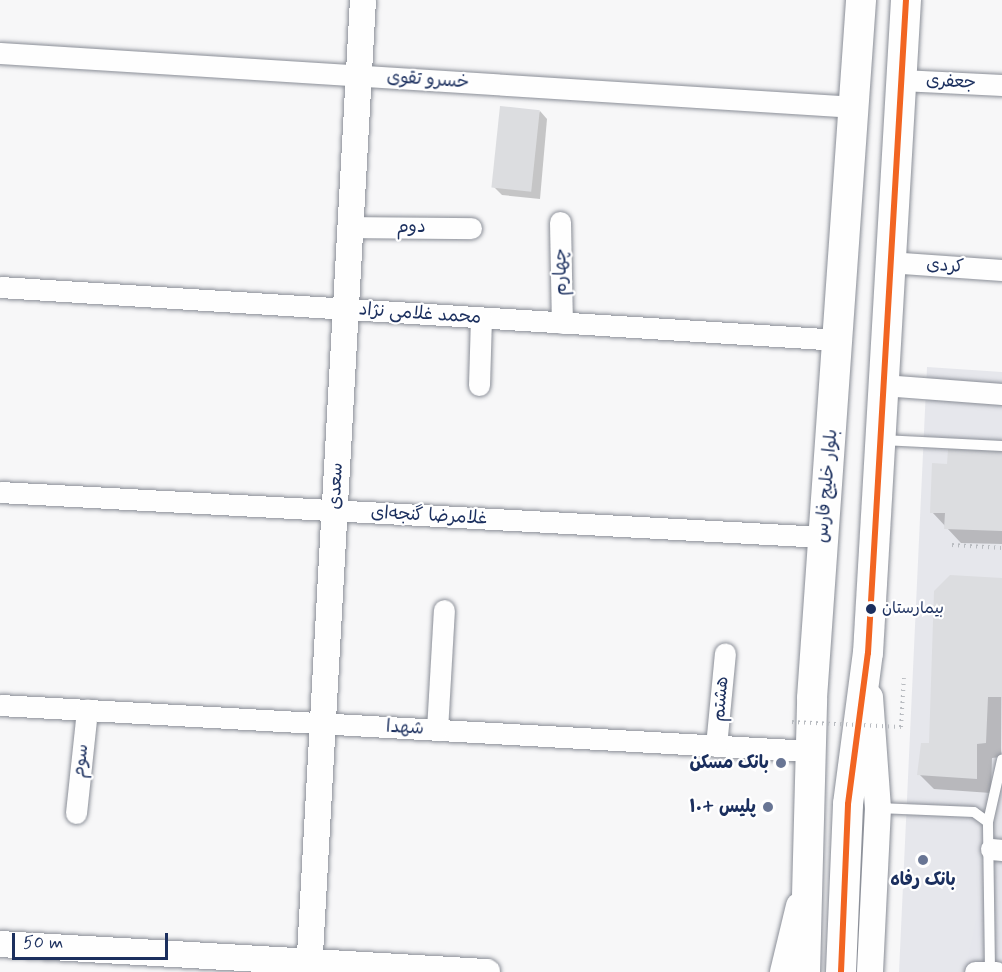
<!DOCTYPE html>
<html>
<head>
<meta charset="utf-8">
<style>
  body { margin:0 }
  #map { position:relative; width:1002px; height:972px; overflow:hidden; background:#f7f7f8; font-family:Mynerve,"Playpen Sans Arabic",sans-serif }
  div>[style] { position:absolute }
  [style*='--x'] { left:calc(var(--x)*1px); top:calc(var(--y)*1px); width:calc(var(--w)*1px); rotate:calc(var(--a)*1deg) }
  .built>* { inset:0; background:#e6e7ec }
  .green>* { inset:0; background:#e5e6ec }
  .shadow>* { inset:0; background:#0003 }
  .building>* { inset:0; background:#dcdde0; transform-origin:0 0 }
  .path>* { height:4px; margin-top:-2px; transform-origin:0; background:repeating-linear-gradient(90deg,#b8bbc0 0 1.5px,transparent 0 6px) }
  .roads { filter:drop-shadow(0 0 2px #8a8e97) drop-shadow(0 0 2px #8a8e97) }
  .service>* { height:10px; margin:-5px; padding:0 5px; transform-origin:5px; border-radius:5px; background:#fefefe }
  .minor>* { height:21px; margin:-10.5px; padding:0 10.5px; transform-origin:10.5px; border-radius:10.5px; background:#fefefe }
  .tertiary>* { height:26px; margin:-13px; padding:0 13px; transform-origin:13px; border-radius:13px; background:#fefefe }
  .secondary>* { height:30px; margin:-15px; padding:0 15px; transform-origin:15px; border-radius:15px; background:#fefefe }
  .path-bridge>* { height:4px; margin-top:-2px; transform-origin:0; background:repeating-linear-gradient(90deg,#b8bbc0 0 1.5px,transparent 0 6px) }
  .bus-1>* { height:6px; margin:-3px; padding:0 3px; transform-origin:3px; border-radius:3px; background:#f26522 }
  .dots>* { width:16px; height:16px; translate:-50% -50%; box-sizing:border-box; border:3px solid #fff; border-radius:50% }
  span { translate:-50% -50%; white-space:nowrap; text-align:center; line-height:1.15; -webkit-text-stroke:4.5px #fff; paint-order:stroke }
  .bus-label { font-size:16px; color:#1b2f5e }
  .left { translate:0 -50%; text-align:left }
  .street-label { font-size:18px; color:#1b2f5e }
  .poi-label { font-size:18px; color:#1b2f5e; font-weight:700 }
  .right { translate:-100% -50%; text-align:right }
  .scale { position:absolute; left:12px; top:933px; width:156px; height:27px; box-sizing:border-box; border:3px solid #1b2f5e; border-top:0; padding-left:8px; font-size:18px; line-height:21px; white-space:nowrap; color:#1b2f5e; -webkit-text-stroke:4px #fff; paint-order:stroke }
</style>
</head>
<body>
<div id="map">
  <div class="built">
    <i style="clip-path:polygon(927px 367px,1002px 372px,1002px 972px,899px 972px)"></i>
  </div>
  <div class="green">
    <i style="clip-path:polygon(991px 849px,1002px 850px,1002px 972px,965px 972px)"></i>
  </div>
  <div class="shadow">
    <i style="clip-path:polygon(540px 111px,547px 119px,540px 199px,502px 195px,494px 187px)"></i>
    <i style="clip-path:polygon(1002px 452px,1002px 544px,961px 543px,932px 512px,949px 465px)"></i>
    <i style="clip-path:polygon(1002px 580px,1001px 757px,992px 758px,991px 793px,934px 789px,919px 774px)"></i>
  </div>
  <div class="building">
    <i style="left:500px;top:106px;width:40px;height:82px;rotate:6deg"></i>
    <i style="clip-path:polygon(948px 449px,1002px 451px,1002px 531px,944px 529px,945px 513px,930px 513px,932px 463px,947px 464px)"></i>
    <i style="clip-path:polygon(950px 575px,1002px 578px,1002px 697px,988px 697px,986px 743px,977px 744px,977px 779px,917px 775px,921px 743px,929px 743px,934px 591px)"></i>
  </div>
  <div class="path">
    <i style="--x:952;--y:545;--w:50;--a:3.4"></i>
    <i style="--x:901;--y:727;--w:49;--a:-86.5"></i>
  </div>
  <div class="roads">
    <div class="service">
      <i style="--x:882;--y:440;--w:120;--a:2.9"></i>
      <i style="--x:878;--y:808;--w:96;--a:2.4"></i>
      <i style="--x:974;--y:812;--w:17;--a:36"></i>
      <i style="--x:990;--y:970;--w:148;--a:-90.8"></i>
      <i style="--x:988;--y:822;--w:64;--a:-77.3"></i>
    </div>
    <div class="minor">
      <i style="--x:0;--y:53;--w:857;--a:3.61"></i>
      <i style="--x:901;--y:80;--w:101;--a:2.8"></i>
      <i style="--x:560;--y:222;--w:101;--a:88.9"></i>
      <i style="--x:351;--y:227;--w:120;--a:0.5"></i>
      <i style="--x:888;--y:262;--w:114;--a:4"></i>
      <i style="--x:0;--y:287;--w:842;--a:3.61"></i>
      <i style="--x:479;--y:385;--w:67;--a:-88.3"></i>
      <i style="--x:883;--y:385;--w:119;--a:4.3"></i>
      <i style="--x:0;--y:492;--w:823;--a:3.13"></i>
      <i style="--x:0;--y:705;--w:811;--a:3.25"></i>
      <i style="--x:437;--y:730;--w:120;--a:-86.7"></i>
      <i style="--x:716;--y:746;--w:93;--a:-84.5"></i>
      <i style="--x:76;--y:813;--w:104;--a:-83.9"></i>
      <i style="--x:991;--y:849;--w:11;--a:5"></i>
      <i style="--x:975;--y:972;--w:21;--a:0"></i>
    </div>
    <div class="tertiary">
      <i style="--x:870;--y:697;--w:111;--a:85.9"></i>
      <i style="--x:878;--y:808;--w:164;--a:92.8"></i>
      <i style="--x:0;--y:944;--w:488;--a:3.3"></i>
      <i style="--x:309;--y:972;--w:973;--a:-86.82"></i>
      <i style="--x:783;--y:972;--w:68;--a:-76.4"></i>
    </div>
    <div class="secondary">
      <i style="--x:805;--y:972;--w:274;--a:-88.5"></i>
      <i style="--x:812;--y:698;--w:700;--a:-85.98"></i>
      <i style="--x:841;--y:972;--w:168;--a:-87.6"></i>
      <i style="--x:848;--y:804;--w:152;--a:-82.5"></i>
      <i style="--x:868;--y:653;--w:654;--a:-86.67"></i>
    </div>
  </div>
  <div class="path-bridge">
    <i style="--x:792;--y:722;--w:109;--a:2.6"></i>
  </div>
  <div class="bus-1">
    <i style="--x:841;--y:972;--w:168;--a:-87.6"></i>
    <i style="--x:848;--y:804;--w:152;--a:-82.5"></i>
    <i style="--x:868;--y:653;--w:654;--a:-86.67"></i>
  </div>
  <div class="dots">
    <i style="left:871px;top:609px;background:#1b2f5e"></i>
    <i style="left:781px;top:763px;background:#687594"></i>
    <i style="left:768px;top:807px;background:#687594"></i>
    <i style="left:923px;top:860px;background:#687594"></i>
  </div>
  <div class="bus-label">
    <span class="left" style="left:882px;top:609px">بیمارستان</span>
  </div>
  <div class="street-label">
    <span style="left:428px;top:80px;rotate:4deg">خسرو تقوی</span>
    <span style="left:951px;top:82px;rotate:3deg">جعفری</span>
    <span style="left:411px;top:227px">دوم</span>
    <span style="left:945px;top:266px;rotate:4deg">کردی</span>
    <span style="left:561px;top:272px;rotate:-91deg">چهارم</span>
    <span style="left:420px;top:314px;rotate:4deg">محمد غلامی نژاد</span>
    <span style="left:336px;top:486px;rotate:-87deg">سعدی</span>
    <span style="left:827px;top:486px;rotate:-85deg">بلوار خلیج فارس</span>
    <span style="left:429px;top:516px;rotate:3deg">غلامرضا گنجه‌ای</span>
    <span style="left:721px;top:699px;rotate:-85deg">هشتم</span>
    <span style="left:405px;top:728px;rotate:3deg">شهدا</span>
    <span style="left:81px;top:761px;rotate:-84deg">سوم</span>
  </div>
  <div class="poi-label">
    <span class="right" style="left:769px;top:763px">بانک مسکن</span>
    <span class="right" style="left:756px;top:807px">پلیس +۱۰</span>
    <span style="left:923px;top:880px">بانک رفاه</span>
  </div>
  <div class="scale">50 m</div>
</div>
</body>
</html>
